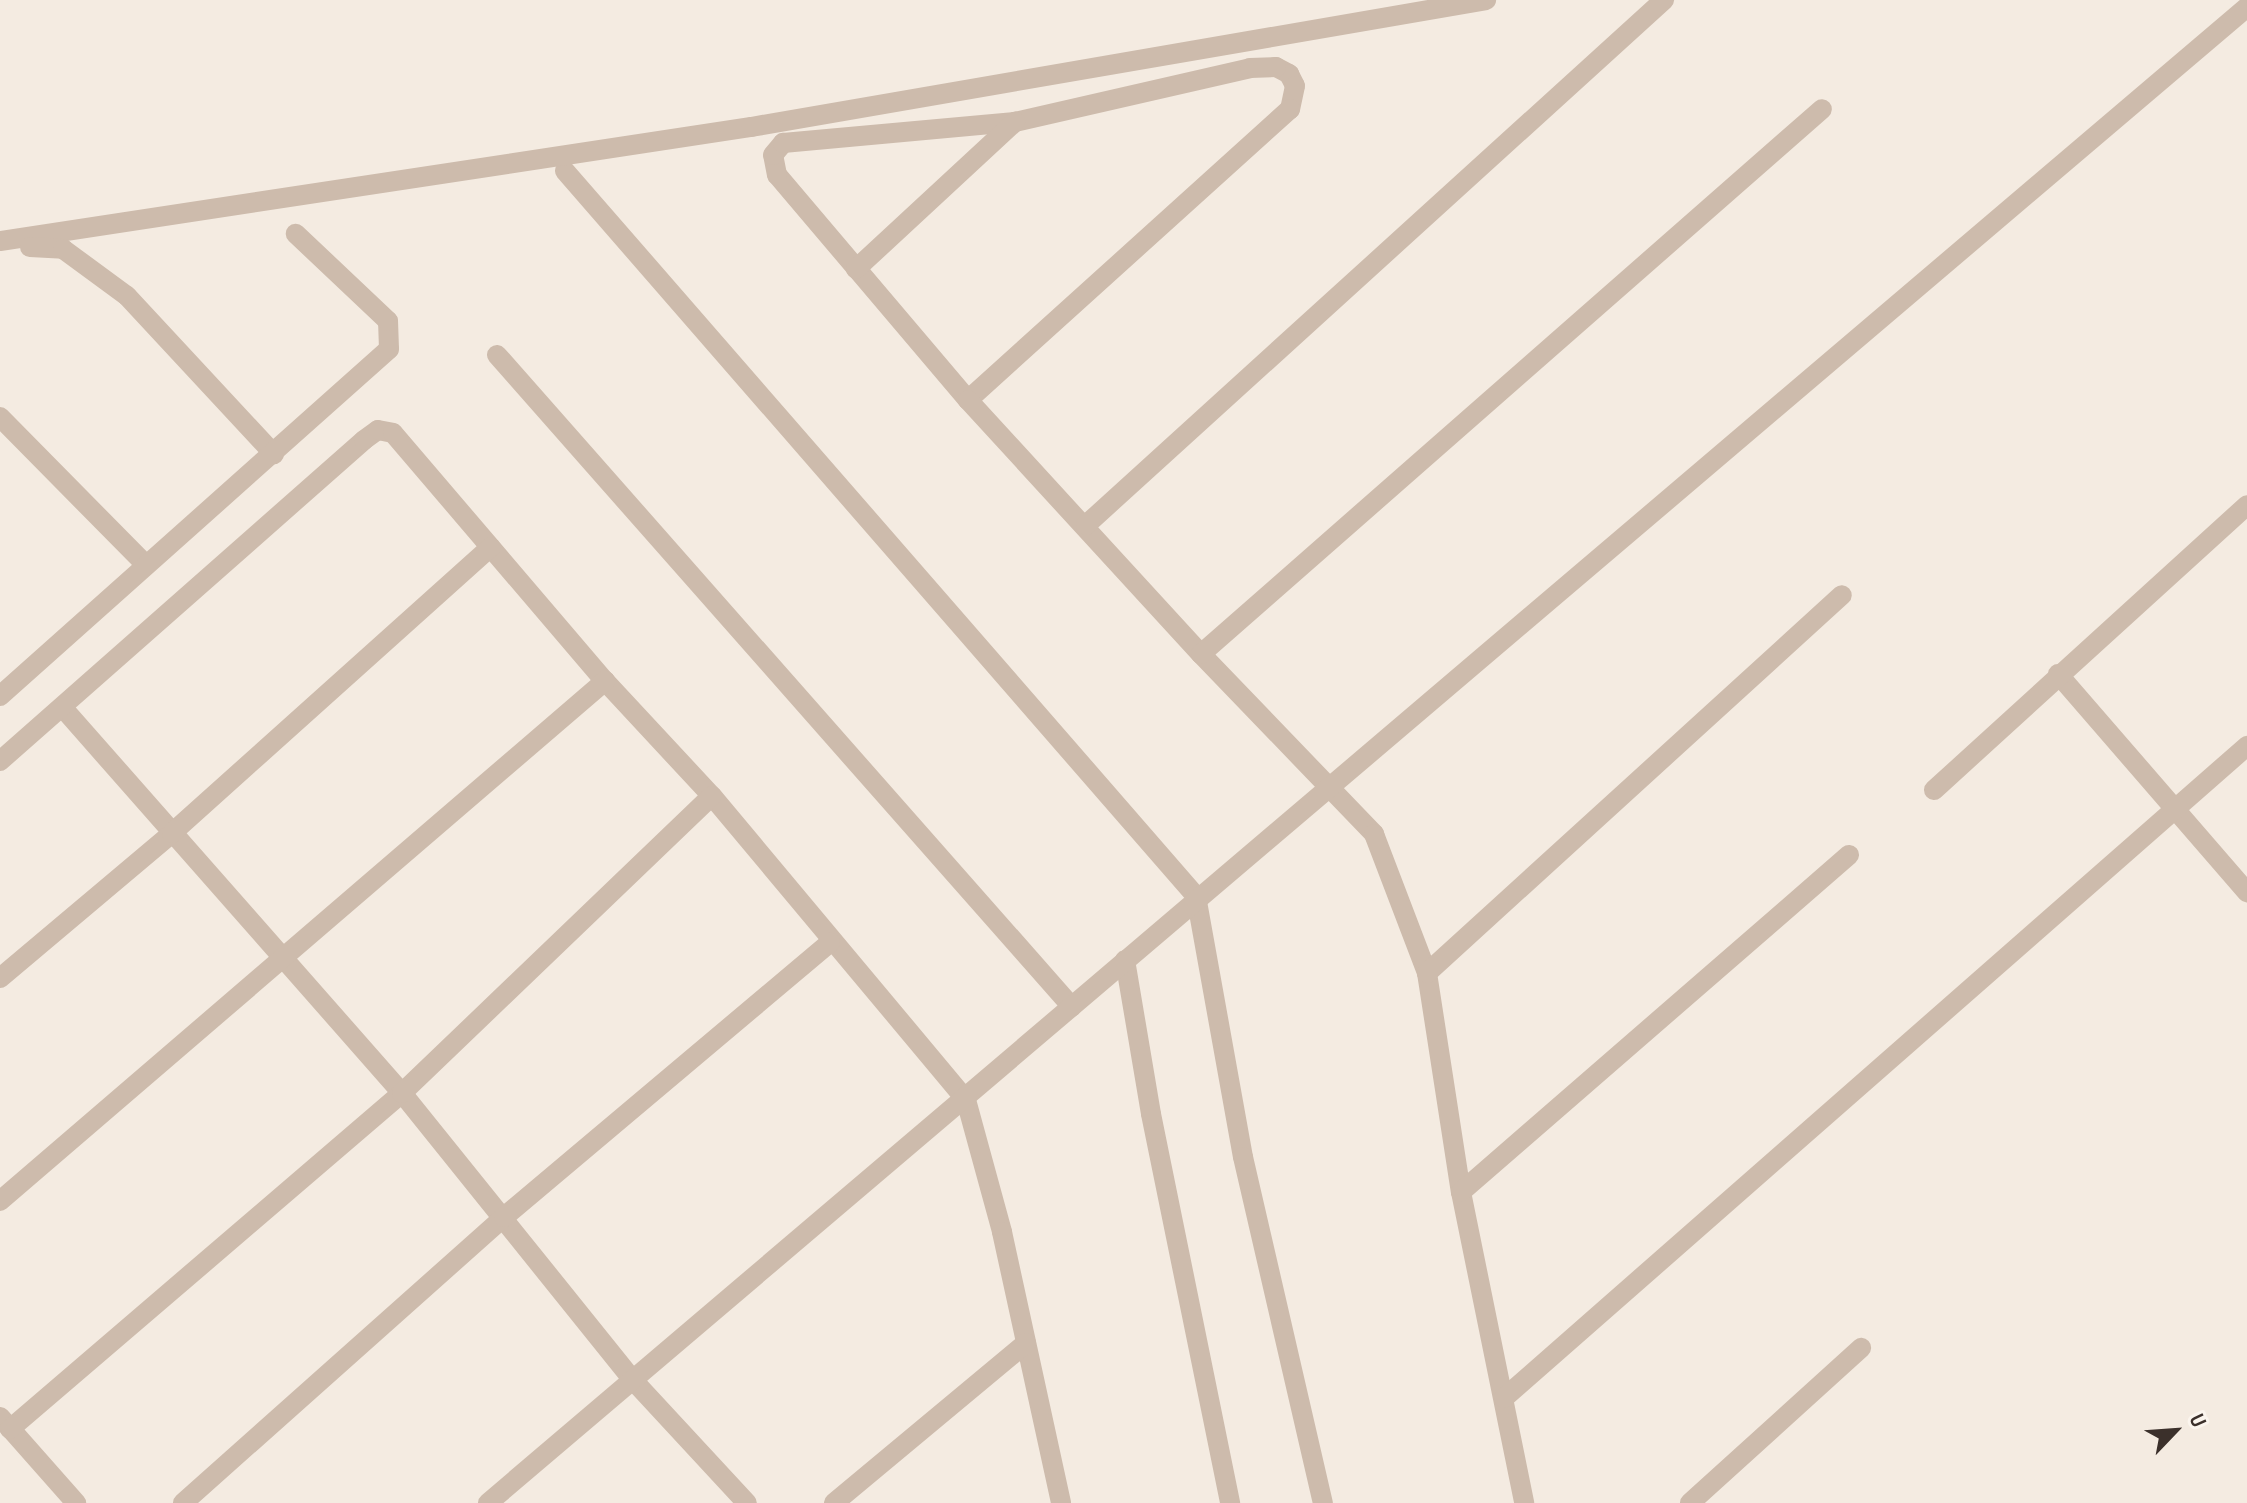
<!DOCTYPE html>
<html>
<head>
<meta charset="utf-8">
<style>
  body { margin:0 }
  #map { position:relative; width:2247px; height:1503px; overflow:hidden; background:#f4ebe1; font-family:"Sofia Sans Condensed",sans-serif }
  div>[style] { position:absolute }
  [style*='--x'] { left:calc(var(--x)*1px); top:calc(var(--y)*1px); width:calc(var(--w)*1px); rotate:calc(var(--a)*1deg) }
  .minor>* { height:20px; margin:-10px; padding:0 10px; transform-origin:10px; border-radius:10px; background:#cdbbac }
  span { translate:-50% -50%; white-space:nowrap; text-align:center; line-height:1.15; -webkit-text-stroke:8px #fbf5ee; paint-order:stroke }
  .north { position:absolute; left:2135px; top:1391px; width:80px; height:80px; -webkit-text-stroke:6px #fbf5ee; paint-order:stroke; rotate:65deg; font-size:22px; font-weight:700; line-height:32px; text-align:center; color:#3b302b }
  .north::after { content:''; display:block; margin:auto; width:28px; height:36px; background:#3b302b; clip-path:polygon(50% 0,100% 100%,50% 72%,0 100%) }
</style>
</head>
<body>
<div id="map">
  <div class="minor">
    <i style="--x:1276;--y:67;--w:15;--a:28"></i>
    <i style="--x:1289;--y:74;--w:13;--a:63"></i>
    <i style="--x:1295;--y:86;--w:24;--a:102"></i>
    <i style="--x:1290;--y:109;--w:434;--a:137.9"></i>
    <i style="--x:968;--y:400;--w:295;--a:-130.3"></i>
    <i style="--x:777;--y:175;--w:20;--a:-101"></i>
    <i style="--x:773;--y:155;--w:16;--a:-50"></i>
    <i style="--x:783;--y:143;--w:233;--a:-5.2"></i>
    <i style="--x:1015;--y:122;--w:241;--a:-12.9"></i>
    <i style="--x:1250;--y:68;--w:26;--a:-2"></i>
    <i style="--x:565;--y:171;--w:961;--a:48.97"></i>
    <i style="--x:1196;--y:896;--w:265;--a:79.8"></i>
    <i style="--x:1243;--y:1157;--w:355;--a:77"></i>
    <i style="--x:0;--y:241;--w:760;--a:-8.63"></i>
    <i style="--x:751;--y:127;--w:746;--a:-9.8"></i>
    <i style="--x:30;--y:247;--w:33;--a:3"></i>
    <i style="--x:63;--y:249;--w:79;--a:36.3"></i>
    <i style="--x:127;--y:296;--w:216;--a:47.1"></i>
    <i style="--x:856;--y:269;--w:217;--a:-42.8"></i>
    <i style="--x:497;--y:355;--w:869;--a:48.59"></i>
    <i style="--x:968;--y:400;--w:345;--a:47.5"></i>
    <i style="--x:1201;--y:654;--w:250;--a:46.1"></i>
    <i style="--x:1374;--y:834;--w:149;--a:69.1"></i>
    <i style="--x:1427;--y:973;--w:222;--a:81.2"></i>
    <i style="--x:1461;--y:1192;--w:317;--a:78.5"></i>
    <i style="--x:0;--y:417;--w:208;--a:45.4"></i>
    <i style="--x:1086;--y:525;--w:781;--a:-42.25"></i>
    <i style="--x:1201;--y:654;--w:826;--a:-41.27"></i>
    <i style="--x:2058;--y:674;--w:289;--a:49.1"></i>
    <i style="--x:0;--y:696;--w:521;--a:-41.73"></i>
    <i style="--x:389;--y:349;--w:28;--a:-92"></i>
    <i style="--x:388;--y:321;--w:127;--a:-136.6"></i>
    <i style="--x:63;--y:708;--w:513;--a:48.64"></i>
    <i style="--x:402;--y:1093;--w:367;--a:51.2"></i>
    <i style="--x:632;--y:1379;--w:169;--a:47.2"></i>
    <i style="--x:0;--y:761;--w:485;--a:-41.4"></i>
    <i style="--x:364;--y:440;--w:17;--a:-36"></i>
    <i style="--x:378;--y:430;--w:15;--a:11"></i>
    <i style="--x:393;--y:433;--w:326;--a:49.5"></i>
    <i style="--x:605;--y:681;--w:157;--a:47.1"></i>
    <i style="--x:712;--y:796;--w:396;--a:50.1"></i>
    <i style="--x:966;--y:1100;--w:137;--a:74.7"></i>
    <i style="--x:1002;--y:1232;--w:277;--a:77.7"></i>
    <i style="--x:1934;--y:790;--w:423;--a:-42.3"></i>
    <i style="--x:1125;--y:960;--w:156;--a:80.4"></i>
    <i style="--x:1151;--y:1114;--w:397;--a:78.5"></i>
    <i style="--x:1427;--y:973;--w:561;--a:-42.33"></i>
    <i style="--x:0;--y:978;--w:225;--a:-40.1"></i>
    <i style="--x:172;--y:833;--w:428;--a:-41.9"></i>
    <i style="--x:1461;--y:1192;--w:514;--a:-40.98"></i>
    <i style="--x:0;--y:1201;--w:798;--a:-40.68"></i>
    <i style="--x:1504;--y:1398;--w:989;--a:-41.27"></i>
    <i style="--x:0;--y:1417;--w:115;--a:48.5"></i>
    <i style="--x:10;--y:1429;--w:516;--a:-40.6"></i>
    <i style="--x:402;--y:1093;--w:429;--a:-43.8"></i>
    <i style="--x:183;--y:1503;--w:430;--a:-41.7"></i>
    <i style="--x:504;--y:1217;--w:426;--a:-40.1"></i>
    <i style="--x:488;--y:1503;--w:2309;--a:-40.38"></i>
    <i style="--x:834;--y:1503;--w:250;--a:-39.8"></i>
    <i style="--x:1690;--y:1503;--w:231;--a:-42.2"></i>
  </div>
  <div class="north">U</div>
</div>
</body>
</html>
